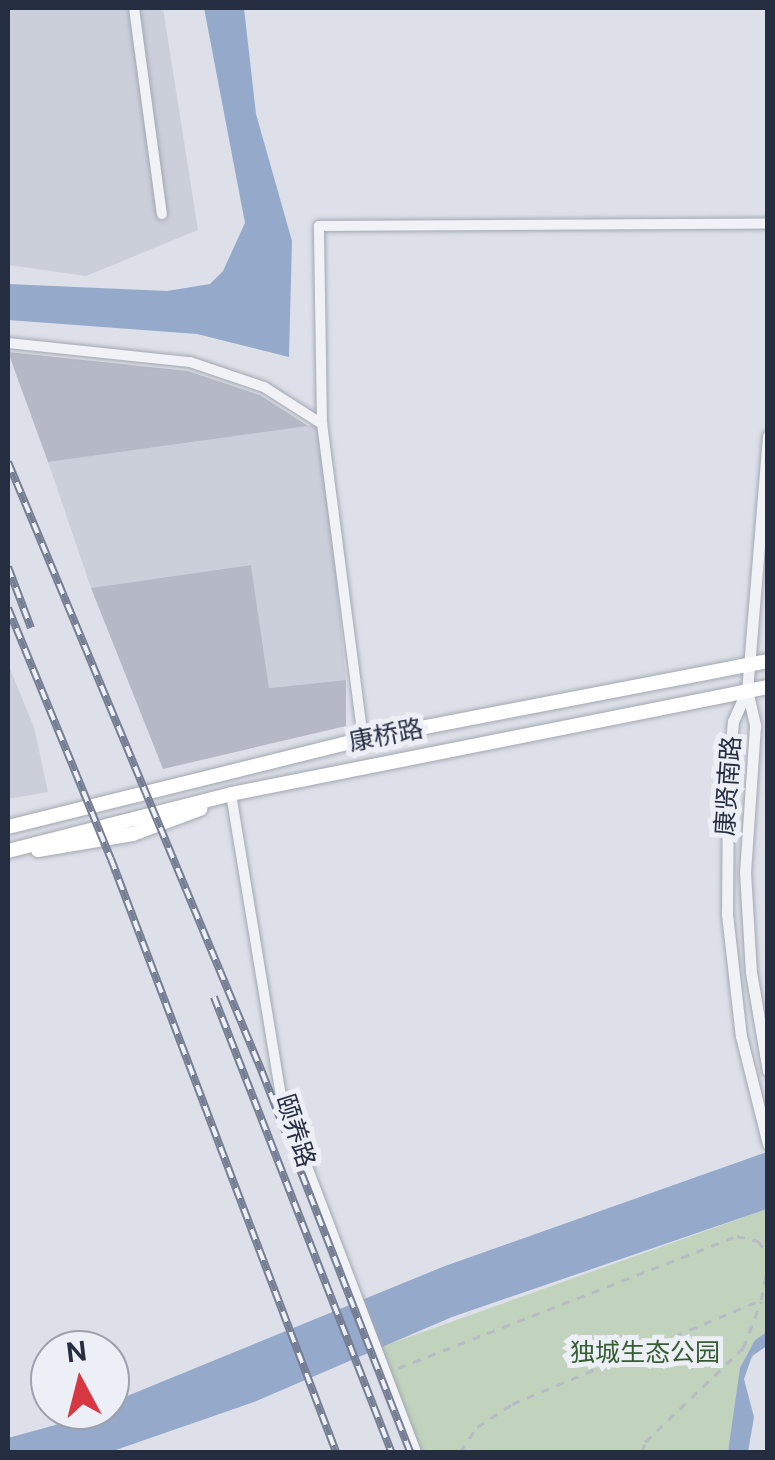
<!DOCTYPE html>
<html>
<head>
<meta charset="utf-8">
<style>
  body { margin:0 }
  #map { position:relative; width:775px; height:1460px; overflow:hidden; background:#dde0e8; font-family:"DM Sans","Noto Sans SC",sans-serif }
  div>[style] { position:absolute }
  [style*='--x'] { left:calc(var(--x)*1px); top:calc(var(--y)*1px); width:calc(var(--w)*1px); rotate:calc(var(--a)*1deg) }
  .built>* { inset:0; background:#cbcfda }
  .green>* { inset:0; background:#c1d3bd }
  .water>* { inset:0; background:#95aacb }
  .building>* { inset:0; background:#b4b9c5 }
  .path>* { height:2.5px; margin-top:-1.25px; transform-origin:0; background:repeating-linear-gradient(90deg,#b7bbc3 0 8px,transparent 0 16px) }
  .roads { filter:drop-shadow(0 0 2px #a2a7b2) drop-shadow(0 0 2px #a2a7b2) }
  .minor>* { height:10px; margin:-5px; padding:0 5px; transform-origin:5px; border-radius:5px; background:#f0f2f6 }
  .tertiary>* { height:11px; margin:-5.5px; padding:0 5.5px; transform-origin:5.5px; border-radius:5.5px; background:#f0f2f6 }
  .secondary>* { height:14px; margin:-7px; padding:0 7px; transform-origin:7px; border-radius:7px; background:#fff }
  .rail>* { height:8px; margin-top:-4px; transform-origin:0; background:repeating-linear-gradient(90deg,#eceff6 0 11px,#757e93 0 22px); box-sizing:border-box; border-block:2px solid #757e93 }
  span { translate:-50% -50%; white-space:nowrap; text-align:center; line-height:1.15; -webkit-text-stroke:10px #eceff6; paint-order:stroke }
  .street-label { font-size:25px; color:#252d40 }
  .park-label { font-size:25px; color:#365d31 }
  .frame { position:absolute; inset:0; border:10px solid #252d40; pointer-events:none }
  .north { position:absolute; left:30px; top:1330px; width:100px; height:100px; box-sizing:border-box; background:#eceff6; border:2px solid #9ca1ad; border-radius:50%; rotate:353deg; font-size:28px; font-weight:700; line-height:40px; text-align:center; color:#252d40 }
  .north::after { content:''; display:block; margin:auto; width:35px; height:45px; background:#d83741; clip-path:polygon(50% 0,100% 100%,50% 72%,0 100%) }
</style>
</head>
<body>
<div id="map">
  <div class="built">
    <i style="clip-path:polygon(8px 8px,163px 8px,198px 230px,86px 276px,8px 265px)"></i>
    <i style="clip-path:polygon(322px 424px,346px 680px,269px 688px,251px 565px,91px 588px,48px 462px)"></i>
    <i style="clip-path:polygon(8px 664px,34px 727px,48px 792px,8px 799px)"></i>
  </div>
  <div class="green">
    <i style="clip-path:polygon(767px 1209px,767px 1338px,743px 1370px,738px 1452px,420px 1452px,381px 1347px)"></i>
  </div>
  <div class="water">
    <i style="clip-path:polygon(204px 8px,244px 8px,256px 114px,292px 241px,289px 357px,197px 334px,8px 320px,8px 284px,167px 291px,210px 284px,223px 271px,245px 223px)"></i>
    <i style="clip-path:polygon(767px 1152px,767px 1209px,452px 1317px,254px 1402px,110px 1452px,8px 1452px,8px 1438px,110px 1410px,110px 1403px,445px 1266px)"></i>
    <i style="clip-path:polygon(767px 1332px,767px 1346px,752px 1356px,744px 1379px,754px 1417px,748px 1452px,728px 1452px,740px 1368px,755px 1340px)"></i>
  </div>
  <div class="building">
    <i style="clip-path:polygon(8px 352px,188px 371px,260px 395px,308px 426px,48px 462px)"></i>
    <i style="clip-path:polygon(251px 565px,269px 688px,346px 680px,346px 726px,163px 769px,91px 588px)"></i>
  </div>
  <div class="path">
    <i style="--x:398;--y:1368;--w:364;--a:-21.3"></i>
    <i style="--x:737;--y:1236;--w:22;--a:13"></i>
    <i style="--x:758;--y:1241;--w:16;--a:52"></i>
    <i style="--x:460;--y:1452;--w:30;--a:-56"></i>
    <i style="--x:477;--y:1427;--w:42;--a:-33.3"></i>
    <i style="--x:512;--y:1404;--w:270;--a:-22.7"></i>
    <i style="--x:761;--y:1300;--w:37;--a:-79"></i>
    <i style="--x:642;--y:1452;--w:10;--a:-73"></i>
    <i style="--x:645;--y:1442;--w:136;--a:-43.8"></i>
    <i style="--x:743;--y:1348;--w:50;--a:-69"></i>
  </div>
  <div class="roads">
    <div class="minor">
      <i style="--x:134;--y:8;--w:208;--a:82.3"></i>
      <i style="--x:8;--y:343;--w:183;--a:6"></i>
      <i style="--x:190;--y:362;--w:78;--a:18.7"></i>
      <i style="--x:264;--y:387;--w:69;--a:32.5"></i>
      <i style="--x:363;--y:739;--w:318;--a:-97.4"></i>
      <i style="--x:322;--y:424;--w:198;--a:-90.9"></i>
      <i style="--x:319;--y:226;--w:449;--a:-0.3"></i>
      <i style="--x:231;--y:794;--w:311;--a:80.6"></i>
      <i style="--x:282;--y:1101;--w:376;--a:69.1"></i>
    </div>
    <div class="tertiary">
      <i style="--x:768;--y:436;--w:255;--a:94.7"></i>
      <i style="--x:747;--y:690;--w:37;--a:77"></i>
      <i style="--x:755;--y:726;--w:146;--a:93.9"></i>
      <i style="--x:745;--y:872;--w:100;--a:86.6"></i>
      <i style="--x:751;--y:972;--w:100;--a:80.3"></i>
      <i style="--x:747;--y:690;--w:34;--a:114"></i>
      <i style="--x:733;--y:721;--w:57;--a:95"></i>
      <i style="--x:728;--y:778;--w:136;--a:90.4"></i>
      <i style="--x:727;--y:914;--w:123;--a:83.5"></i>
      <i style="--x:741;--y:1036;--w:111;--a:76"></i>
    </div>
    <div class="secondary">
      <i style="--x:8;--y:827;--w:366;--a:-13.9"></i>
      <i style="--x:363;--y:739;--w:412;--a:-10.9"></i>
      <i style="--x:38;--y:850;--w:96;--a:-9.6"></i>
      <i style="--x:133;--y:834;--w:72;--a:-20.5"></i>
      <i style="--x:8;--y:851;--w:230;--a:-14.3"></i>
      <i style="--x:231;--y:794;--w:548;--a:-11.27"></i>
    </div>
  </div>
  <div class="rail">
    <i style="--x:8;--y:462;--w:661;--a:67.39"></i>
    <i style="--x:262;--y:1072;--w:408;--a:68.7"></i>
    <i style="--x:8;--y:567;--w:65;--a:69.3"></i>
    <i style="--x:8;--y:608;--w:271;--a:67.7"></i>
    <i style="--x:111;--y:859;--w:634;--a:69.22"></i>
    <i style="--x:214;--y:997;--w:488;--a:68.7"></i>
  </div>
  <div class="street-label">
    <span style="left:386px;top:736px;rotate:-11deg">康桥路</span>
    <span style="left:729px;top:786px;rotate:-86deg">康贤南路</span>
    <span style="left:295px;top:1131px;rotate:72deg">颐养路</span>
  </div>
  <div class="park-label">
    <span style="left:645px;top:1353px">独城生态公园</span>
  </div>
  <div class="frame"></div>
  <div class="north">N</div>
</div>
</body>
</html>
